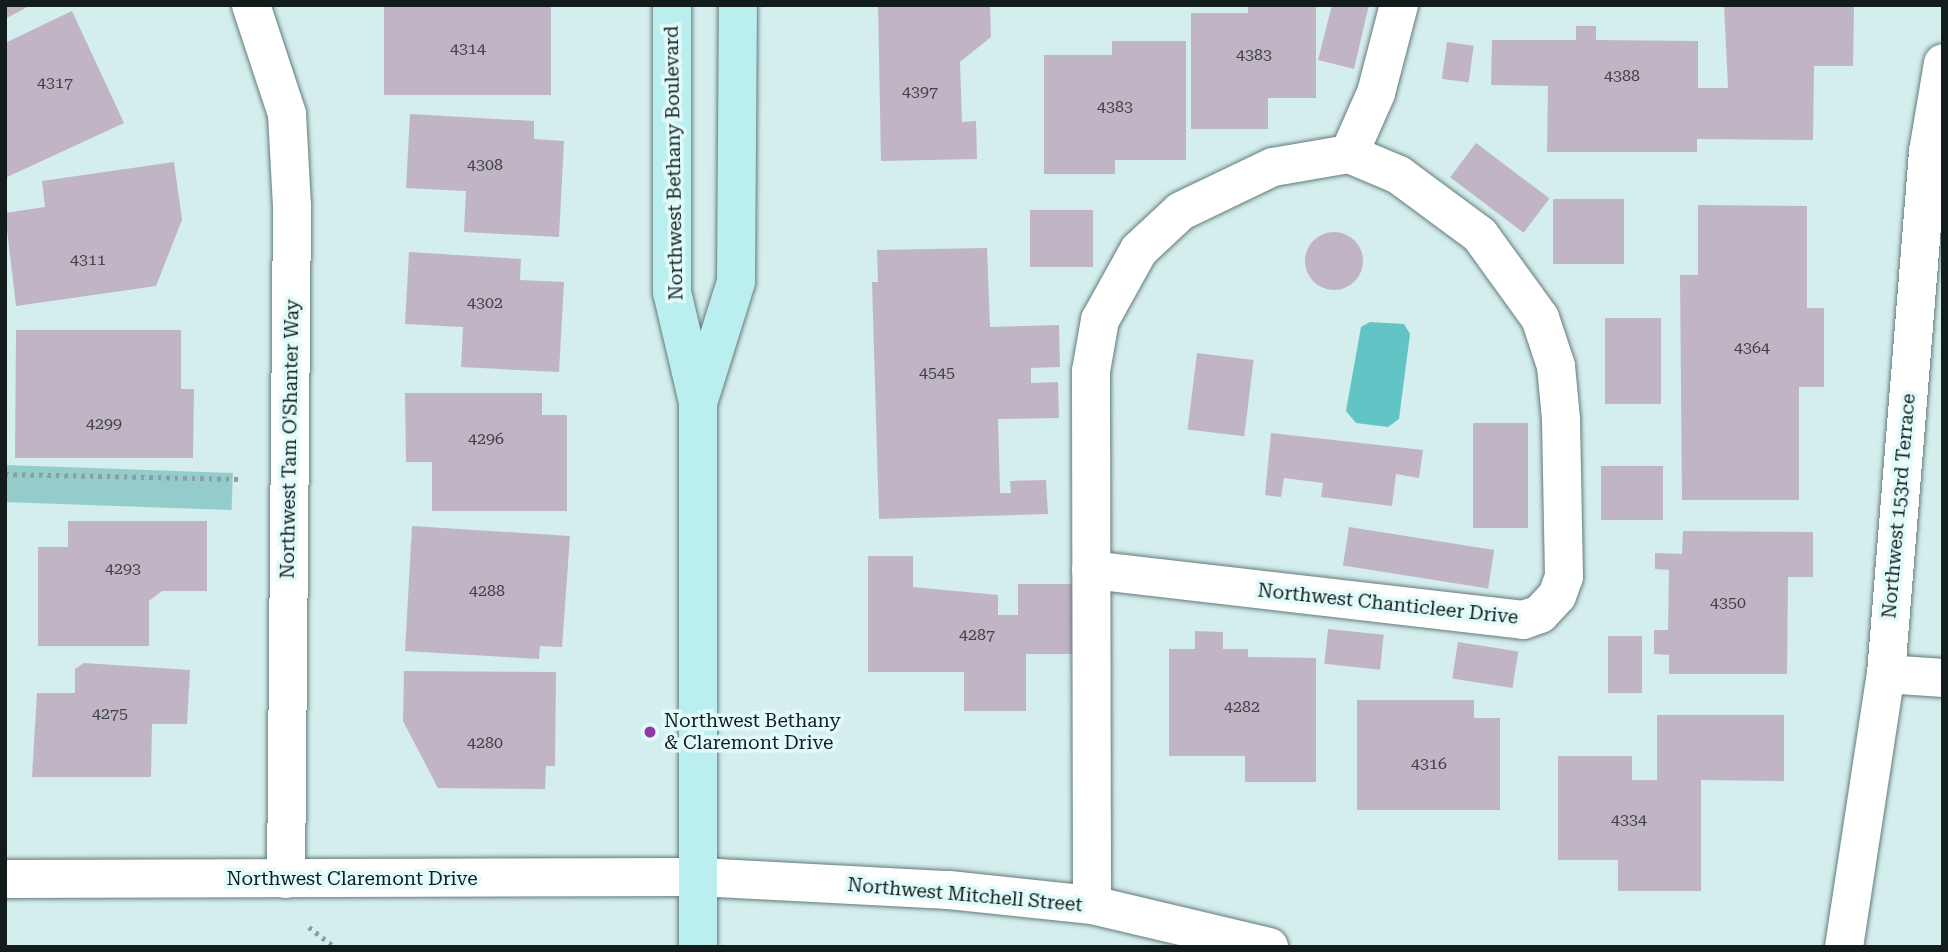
<!DOCTYPE html>
<html>
<head>
<meta charset="utf-8">
<style>
  body { margin:0 }
  #map { position:relative; width:1948px; height:952px; overflow:hidden; background:#d4eded; font-family:"Roboto Serif",serif }
  div>[style] { position:absolute }
  [style*='--x'] { left:calc(var(--x)*1px); top:calc(var(--y)*1px); width:calc(var(--w)*1px); rotate:calc(var(--a)*1deg) }
  .green>* { inset:0; background:#94cccc; transform-origin:0 0 }
  .water>* { inset:0; background:#63c4c5 }
  .building>* { inset:0; background:#c1b5c5; transform-origin:0 0 }
  .round { border-radius:50% }
  .path>* { height:4.5px; margin-top:-2.25px; transform-origin:0; background:repeating-linear-gradient(90deg,#8c9f9f 0 3.5px,transparent 0 8.5px) }
  .roads { filter:drop-shadow(0 0 2px #647b7b) drop-shadow(0 0 2px #647b7b) }
  .minor>* { height:38px; margin:-19px; padding:0 19px; transform-origin:19px; border-radius:19px; background:#fff }
  .secondary>* { height:38px; margin:-19px; padding:0 19px; transform-origin:19px; border-radius:19px; background:#baeeef }
  .dots>* { width:19px; height:19px; translate:-50% -50%; box-sizing:border-box; border:4px solid #e1fafa; border-radius:50% }
  span { translate:-50% -50%; white-space:nowrap; text-align:center; line-height:1.15; -webkit-text-stroke:7px #e1fafa; paint-order:stroke }
  .number-label { font-size:16px; color:#3e4246 }
  .number-label span { -webkit-text-stroke-width:0 }
  .street-label { font-size:19px; color:#131c1c }
  .poi-label { font-size:19px; color:#131c1c }
  .left { translate:0 -50%; text-align:left }
  .frame { position:absolute; inset:0; border:7px solid #131c1c; pointer-events:none }
</style>
</head>
<body>
<div id="map">
  <div class="green">
    <i style="left:5px;top:465px;width:228px;height:37px;rotate:2deg"></i>
  </div>
  <div class="water">
    <i style="clip-path:polygon(1370px 322px,1404px 324px,1410px 334px,1399px 419px,1388px 427px,1356px 423px,1346px 411px,1361px 327px)"></i>
  </div>
  <div class="building">
    <i style="clip-path:polygon(5px 5px,31px 5px,5px 19px)"></i>
    <i style="left:384px;top:5px;width:167px;height:90px"></i>
    <i style="clip-path:polygon(878px 5px,990px 5px,991px 37px,960px 62px,962px 122px,976px 121px,977px 159px,881px 161px)"></i>
    <i style="clip-path:polygon(1248px 5px,1316px 5px,1316px 98px,1268px 98px,1268px 129px,1191px 129px,1191px 13px,1248px 13px)"></i>
    <i style="clip-path:polygon(1332px 5px,1369px 5px,1354px 69px,1318px 60px)"></i>
    <i style="clip-path:polygon(1724px 5px,1854px 5px,1853px 66px,1814px 66px,1813px 140px,1697px 139px,1697px 152px,1547px 152px,1548px 86px,1491px 85px,1492px 40px,1576px 40px,1576px 26px,1596px 26px,1596px 40px,1698px 41px,1698px 88px,1728px 88px)"></i>
    <i style="clip-path:polygon(72px 11px,124px 123px,5px 178px,5px 43px)"></i>
    <i style="clip-path:polygon(1112px 41px,1186px 41px,1186px 160px,1115px 160px,1115px 174px,1044px 174px,1044px 55px,1112px 55px)"></i>
    <i style="left:1447px;top:42px;width:27px;height:37px;rotate:8deg"></i>
    <i style="clip-path:polygon(410px 114px,534px 121px,534px 139px,564px 141px,559px 237px,464px 232px,466px 191px,406px 188px)"></i>
    <i style="left:1476px;top:143px;width:92px;height:43px;rotate:37deg"></i>
    <i style="clip-path:polygon(174px 162px,182px 220px,156px 286px,16px 306px,5px 213px,45px 207px,42px 181px)"></i>
    <i style="left:1553px;top:199px;width:71px;height:65px"></i>
    <i style="clip-path:polygon(1698px 205px,1807px 206px,1807px 308px,1824px 308px,1824px 387px,1799px 387px,1799px 500px,1682px 500px,1680px 275px,1698px 275px)"></i>
    <i style="left:1030px;top:210px;width:63px;height:57px"></i>
    <i class="round" style="left:1305px;top:232px;width:58px;height:58px"></i>
    <i style="clip-path:polygon(987px 248px,990px 327px,1059px 325px,1060px 367px,1031px 368px,1031px 383px,1058px 382px,1059px 418px,998px 419px,1000px 493px,1011px 493px,1010px 481px,1046px 480px,1048px 514px,879px 519px,872px 282px,878px 282px,877px 250px)"></i>
    <i style="clip-path:polygon(409px 252px,521px 259px,520px 280px,564px 282px,559px 372px,461px 367px,463px 327px,405px 324px)"></i>
    <i style="left:1605px;top:318px;width:56px;height:86px"></i>
    <i style="clip-path:polygon(16px 330px,181px 330px,181px 389px,194px 389px,193px 458px,15px 458px)"></i>
    <i style="left:1197px;top:353px;width:57px;height:77px;rotate:7deg"></i>
    <i style="clip-path:polygon(405px 393px,542px 393px,542px 415px,567px 415px,567px 511px,432px 511px,432px 462px,406px 462px)"></i>
    <i style="left:1473px;top:423px;width:55px;height:105px"></i>
    <i style="clip-path:polygon(1271px 433px,1423px 450px,1419px 478px,1396px 474px,1392px 506px,1321px 497px,1323px 483px,1284px 478px,1281px 497px,1265px 495px)"></i>
    <i style="left:1601px;top:466px;width:62px;height:54px"></i>
    <i style="clip-path:polygon(68px 521px,207px 521px,207px 591px,162px 591px,149px 601px,149px 646px,38px 646px,38px 547px,68px 547px)"></i>
    <i style="clip-path:polygon(412px 526px,570px 536px,562px 647px,540px 646px,539px 659px,405px 651px)"></i>
    <i style="left:1349px;top:527px;width:147px;height:39px;rotate:9deg"></i>
    <i style="clip-path:polygon(1683px 531px,1813px 532px,1813px 577px,1788px 577px,1787px 674px,1669px 674px,1669px 655px,1654px 654px,1654px 630px,1668px 630px,1669px 570px,1655px 569px,1655px 553px,1682px 554px)"></i>
    <i style="clip-path:polygon(868px 556px,913px 556px,913px 587px,998px 595px,998px 615px,1018px 615px,1018px 584px,1086px 584px,1085px 654px,1026px 654px,1026px 711px,964px 711px,964px 672px,868px 672px)"></i>
    <i style="left:1328px;top:629px;width:56px;height:35px;rotate:6deg"></i>
    <i style="clip-path:polygon(1195px 631px,1223px 632px,1223px 649px,1248px 649px,1248px 657px,1316px 658px,1316px 782px,1245px 782px,1245px 756px,1169px 756px,1169px 649px,1195px 649px)"></i>
    <i style="left:1608px;top:636px;width:34px;height:57px"></i>
    <i style="left:1458px;top:642px;width:61px;height:37px;rotate:9deg"></i>
    <i style="clip-path:polygon(84px 663px,190px 670px,187px 724px,152px 724px,151px 777px,32px 777px,37px 693px,75px 693px,75px 669px)"></i>
    <i style="clip-path:polygon(404px 671px,556px 672px,555px 766px,546px 766px,545px 789px,438px 788px,403px 721px)"></i>
    <i style="clip-path:polygon(1357px 700px,1474px 700px,1474px 718px,1500px 718px,1500px 810px,1357px 810px)"></i>
    <i style="clip-path:polygon(1657px 715px,1784px 715px,1784px 781px,1701px 780px,1701px 891px,1618px 891px,1618px 860px,1558px 860px,1558px 756px,1632px 756px,1632px 780px,1657px 780px)"></i>
  </div>
  <div class="path">
    <i style="--x:5;--y:474;--w:237;--a:1.2"></i>
    <i style="--x:309;--y:927;--w:33;--a:38"></i>
  </div>
  <div class="roads">
    <div class="minor">
      <i style="--x:251;--y:5;--w:115;--a:71.7"></i>
      <i style="--x:287;--y:114;--w:93;--a:86.9"></i>
      <i style="--x:292;--y:207;--w:672;--a:90.51"></i>
      <i style="--x:1091;--y:570;--w:435;--a:6.6"></i>
      <i style="--x:1523;--y:620;--w:18;--a:-19"></i>
      <i style="--x:1540;--y:614;--w:25;--a:-47"></i>
      <i style="--x:1557;--y:596;--w:20;--a:-70"></i>
      <i style="--x:1564;--y:577;--w:158;--a:-91.1"></i>
      <i style="--x:1561;--y:419;--w:53;--a:-95.4"></i>
      <i style="--x:1556;--y:366;--w:51;--a:-108.4"></i>
      <i style="--x:1540;--y:318;--w:102;--a:-125.9"></i>
      <i style="--x:1480;--y:235;--w:101;--a:-143.5"></i>
      <i style="--x:1399;--y:175;--w:54;--a:-157.2"></i>
      <i style="--x:1886;--y:674;--w:57;--a:4"></i>
      <i style="--x:5;--y:879;--w:693;--a:-0.17"></i>
      <i style="--x:698;--y:877;--w:251;--a:3"></i>
      <i style="--x:949;--y:890;--w:144;--a:6"></i>
      <i style="--x:1092;--y:905;--w:182;--a:13.3"></i>
      <i style="--x:1092;--y:905;--w:534;--a:-90.11"></i>
      <i style="--x:1091;--y:371;--w:52;--a:-80"></i>
      <i style="--x:1100;--y:320;--w:80;--a:-60.9"></i>
      <i style="--x:1139;--y:250;--w:57;--a:-42.9"></i>
      <i style="--x:1181;--y:211;--w:102;--a:-25.6"></i>
      <i style="--x:1273;--y:167;--w:77;--a:-9.7"></i>
      <i style="--x:1349;--y:154;--w:67;--a:-66.1"></i>
      <i style="--x:1376;--y:93;--w:91;--a:-75.4"></i>
      <i style="--x:1844;--y:947;--w:276;--a:-81.3"></i>
      <i style="--x:1886;--y:674;--w:524;--a:-85.4"></i>
      <i style="--x:1928;--y:152;--w:90;--a:-80.4"></i>
    </div>
    <div class="secondary">
      <i style="--x:672;--y:5;--w:287;--a:90"></i>
      <i style="--x:672;--y:292;--w:113;--a:76.7"></i>
      <i style="--x:698;--y:402;--w:545;--a:90"></i>
      <i style="--x:699;--y:400;--w:124;--a:-72.6"></i>
      <i style="--x:736;--y:282;--w:277;--a:-89.6"></i>
    </div>
  </div>
  <div class="dots">
    <i style="left:650px;top:732px;background:#8e39a6"></i>
  </div>
  <div class="number-label">
    <span style="left:468px;top:49px">4314</span>
    <span style="left:1254px;top:55px">4383</span>
    <span style="left:1622px;top:76px">4388</span>
    <span style="left:55px;top:83px">4317</span>
    <span style="left:920px;top:92px">4397</span>
    <span style="left:1115px;top:107px">4383</span>
    <span style="left:485px;top:165px">4308</span>
    <span style="left:88px;top:260px">4311</span>
    <span style="left:485px;top:303px">4302</span>
    <span style="left:1752px;top:348px">4364</span>
    <span style="left:937px;top:373px">4545</span>
    <span style="left:104px;top:424px">4299</span>
    <span style="left:486px;top:439px">4296</span>
    <span style="left:123px;top:569px">4293</span>
    <span style="left:487px;top:591px">4288</span>
    <span style="left:1728px;top:603px">4350</span>
    <span style="left:977px;top:635px">4287</span>
    <span style="left:1242px;top:707px">4282</span>
    <span style="left:110px;top:714px">4275</span>
    <span style="left:485px;top:743px">4280</span>
    <span style="left:1429px;top:764px">4316</span>
    <span style="left:1629px;top:820px">4334</span>
  </div>
  <div class="street-label">
    <span style="left:674px;top:163px;rotate:-91deg">Northwest Bethany Boulevard</span>
    <span style="left:290px;top:439px;rotate:-89deg">Northwest Tam O'Shanter Way</span>
    <span style="left:1899px;top:506px;rotate:-85deg">Northwest 153rd Terrace</span>
    <span style="left:1388px;top:604px;rotate:6deg">Northwest Chanticleer Drive</span>
    <span style="left:352px;top:879px">Northwest Claremont Drive</span>
    <span style="left:965px;top:895px;rotate:5deg">Northwest Mitchell Street</span>
  </div>
  <div class="poi-label">
    <span class="left" style="left:664px;top:732px">Northwest Bethany<br>&amp; Claremont Drive</span>
  </div>
  <div class="frame"></div>
</div>
</body>
</html>
